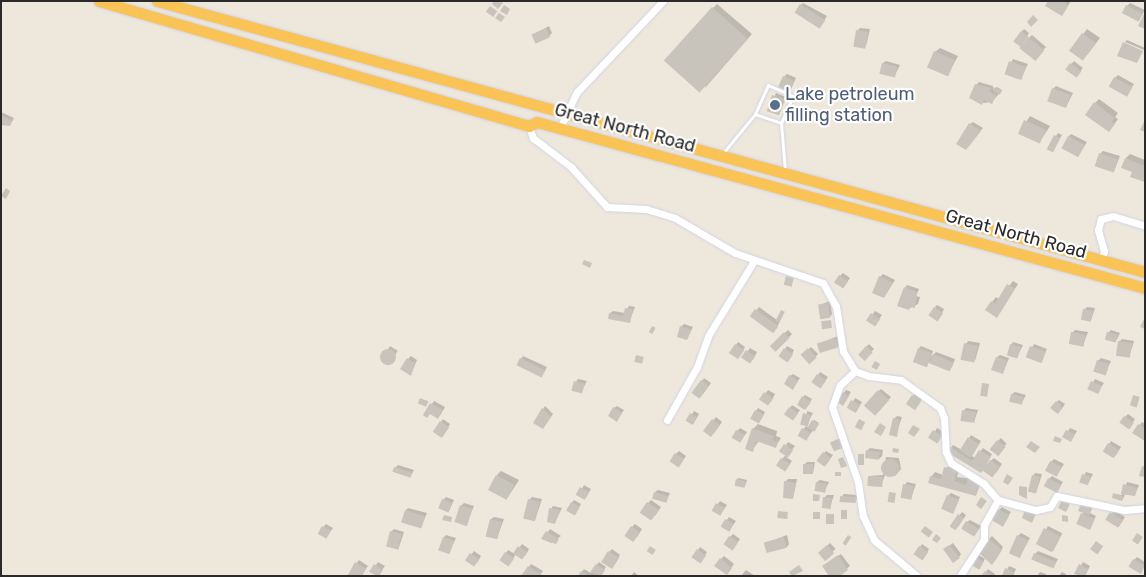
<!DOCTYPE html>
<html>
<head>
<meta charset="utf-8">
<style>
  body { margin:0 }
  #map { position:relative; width:1146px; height:577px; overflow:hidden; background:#ede7dc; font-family:Rubik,sans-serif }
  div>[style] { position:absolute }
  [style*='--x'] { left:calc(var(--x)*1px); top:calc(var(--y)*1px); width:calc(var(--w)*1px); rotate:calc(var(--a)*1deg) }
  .shadow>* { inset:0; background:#0003; transform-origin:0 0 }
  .building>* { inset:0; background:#c8c4bc; transform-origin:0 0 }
  .round { border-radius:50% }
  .roads { filter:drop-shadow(0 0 1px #d1d3e4) drop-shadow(0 0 1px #d1d3e4) }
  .service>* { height:3px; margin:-1.5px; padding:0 1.5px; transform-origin:1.5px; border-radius:1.5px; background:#fff }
  .minor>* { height:7px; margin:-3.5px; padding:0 3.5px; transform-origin:3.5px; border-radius:3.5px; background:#fff }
  .trunk>* { height:11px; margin:-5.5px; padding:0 5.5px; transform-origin:5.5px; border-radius:5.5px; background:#fac356 }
  .dots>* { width:14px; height:14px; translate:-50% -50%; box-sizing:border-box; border:2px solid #fff; border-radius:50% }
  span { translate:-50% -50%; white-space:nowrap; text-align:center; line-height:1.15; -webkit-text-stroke:4.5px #fff; paint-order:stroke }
  .service-label { font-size:18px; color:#4e5e75 }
  .left { translate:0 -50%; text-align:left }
  .street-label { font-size:18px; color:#2a2a2a }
  .frame { position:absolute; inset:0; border:2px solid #2a2a2a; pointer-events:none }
</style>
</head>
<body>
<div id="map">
  <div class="shadow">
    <i style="clip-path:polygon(1050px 1px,1071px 1px,1062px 15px)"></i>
    <i style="clip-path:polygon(803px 3px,827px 16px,822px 24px,801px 5px)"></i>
    <i style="clip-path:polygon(1130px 3px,1145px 10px,1139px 20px,1127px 6px)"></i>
    <i style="clip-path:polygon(717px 4px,752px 34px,705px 88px,713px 8px)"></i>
    <i style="clip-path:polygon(549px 26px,552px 33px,549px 36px,533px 35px)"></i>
    <i style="clip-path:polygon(860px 28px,870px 29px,866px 46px,857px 31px)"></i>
    <i style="clip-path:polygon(1024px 29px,1029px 33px,1022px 43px,1014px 41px)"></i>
    <i style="clip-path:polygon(1087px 29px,1100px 38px,1087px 55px,1070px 51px)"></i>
    <i style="clip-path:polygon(1032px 35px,1046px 47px,1038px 56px,1029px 38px)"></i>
    <i style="clip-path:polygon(1127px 40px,1145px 48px,1144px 50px,1125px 42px)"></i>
    <i style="clip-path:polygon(940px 48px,958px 56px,947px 76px,935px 52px)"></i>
    <i style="clip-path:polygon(1013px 59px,1028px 64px,1021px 78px,1006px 73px)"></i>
    <i style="clip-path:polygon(886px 61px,900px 65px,894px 77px,883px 63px)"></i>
    <i style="clip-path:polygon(1074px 61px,1083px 68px,1079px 73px,1067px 69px)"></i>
    <i style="clip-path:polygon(787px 74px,796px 78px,790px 91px,784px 77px)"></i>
    <i style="clip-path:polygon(1118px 75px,1134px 84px,1127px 95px,1115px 78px)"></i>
    <i style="clip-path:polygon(979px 82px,993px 86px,994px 91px,997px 87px,1002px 90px,992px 102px,982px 103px,976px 85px)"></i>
    <i style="clip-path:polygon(1056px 86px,1073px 93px,1066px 107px,1053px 89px)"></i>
    <i style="left:776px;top:93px;width:11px;height:19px;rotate:22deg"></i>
    <i style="clip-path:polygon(1099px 99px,1118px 113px,1115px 117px,1118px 119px,1113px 126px,1095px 103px)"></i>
    <i style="clip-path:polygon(1px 112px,14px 118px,10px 125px,1px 123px)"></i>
    <i style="clip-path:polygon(1030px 116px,1050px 126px,1039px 143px,1019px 133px)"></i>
    <i style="clip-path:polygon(973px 122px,983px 128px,968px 146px,970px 124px)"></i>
    <i style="clip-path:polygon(1058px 133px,1062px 135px,1052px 151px,1048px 148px)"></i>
    <i style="clip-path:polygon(1071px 134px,1087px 142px,1078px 156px,1069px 136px)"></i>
    <i style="clip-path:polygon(1103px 151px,1120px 156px,1114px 171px,1100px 154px)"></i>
    <i style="clip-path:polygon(1130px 154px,1145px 160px,1145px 181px,1126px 158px)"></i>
    <i style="clip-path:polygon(843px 273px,850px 278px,845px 285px,840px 276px)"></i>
    <i style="clip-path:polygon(883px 274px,895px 280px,884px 297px,880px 277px)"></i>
    <i style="clip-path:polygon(1013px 281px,1018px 284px,997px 316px,992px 302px,996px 297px,999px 299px)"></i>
    <i style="clip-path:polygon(907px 285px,919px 289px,916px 296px,920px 297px,918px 304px,908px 309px,905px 288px)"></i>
    <i style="clip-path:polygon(830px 301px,832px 314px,830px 317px,820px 305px)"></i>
    <i style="clip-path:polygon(937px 305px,944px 309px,940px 317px,935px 307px)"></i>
    <i style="clip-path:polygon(629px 306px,635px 307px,629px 322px,610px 313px,613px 311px,625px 313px)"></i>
    <i style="clip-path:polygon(759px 307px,777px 320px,785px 311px,776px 329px,752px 316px)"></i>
    <i style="clip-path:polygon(1087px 307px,1095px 308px,1091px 320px,1084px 310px)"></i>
    <i style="clip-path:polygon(875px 311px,882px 315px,877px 322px,868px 321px)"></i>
    <i style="clip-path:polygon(684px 324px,693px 327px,687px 339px,681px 327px)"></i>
    <i style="clip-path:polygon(788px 330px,792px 334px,776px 351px,771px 346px)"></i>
    <i style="clip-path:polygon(1075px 330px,1088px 332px,1083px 345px,1072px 333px)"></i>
    <i style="clip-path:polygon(1111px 330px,1120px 333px,1116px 341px,1108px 333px)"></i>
    <i style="clip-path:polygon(838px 336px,840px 344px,838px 347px,818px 344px)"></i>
    <i style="clip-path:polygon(1122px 339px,1134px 341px,1129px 357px,1119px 342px)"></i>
    <i style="clip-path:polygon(968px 341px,980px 343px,975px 361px,966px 344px)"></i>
    <i style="clip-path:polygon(738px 342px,745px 347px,741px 354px,736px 345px)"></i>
    <i style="clip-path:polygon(1013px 342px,1023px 345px,1017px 357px,1011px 345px)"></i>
    <i style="left:869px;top:344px;width:7px;height:14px;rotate:45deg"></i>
    <i style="clip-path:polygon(1034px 344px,1047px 349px,1040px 362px,1027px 357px)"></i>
    <i style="left:390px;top:346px;width:9px;height:17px;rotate:32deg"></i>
    <i style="clip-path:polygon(787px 346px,794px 350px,790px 358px,785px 349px)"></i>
    <i style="clip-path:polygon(921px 346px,933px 351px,931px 357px,936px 352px,955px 359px,952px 367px,949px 370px,929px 362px,925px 367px,919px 348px)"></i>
    <i style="left:811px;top:347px;width:10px;height:11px;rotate:45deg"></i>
    <i style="clip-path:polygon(750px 348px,757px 352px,753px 360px,743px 358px)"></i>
    <i style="clip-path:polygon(1000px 355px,1009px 358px,1003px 373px,997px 357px)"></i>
    <i style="clip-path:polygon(411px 356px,417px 360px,411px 374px,408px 359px)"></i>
    <i style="clip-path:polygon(523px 356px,547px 367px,544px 373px,541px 375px,521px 359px)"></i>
    <i style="clip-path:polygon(1101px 358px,1111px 361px,1105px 374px,1098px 361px)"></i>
    <i style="clip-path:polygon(820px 372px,828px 377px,823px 384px,818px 375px)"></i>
    <i style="clip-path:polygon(793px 374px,800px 378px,795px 385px,790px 376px)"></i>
    <i style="clip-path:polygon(704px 378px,711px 383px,703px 394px,702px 381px)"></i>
    <i style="clip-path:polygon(578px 379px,587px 381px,581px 392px,576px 382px)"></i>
    <i style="clip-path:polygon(1095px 379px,1104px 383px,1097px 393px,1089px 389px)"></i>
    <i style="clip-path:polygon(881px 389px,891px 397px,878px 412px,879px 391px)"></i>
    <i style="clip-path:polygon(768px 390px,775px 394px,771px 402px,761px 400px)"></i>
    <i style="clip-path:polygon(846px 390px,851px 392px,843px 404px,838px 401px)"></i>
    <i style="clip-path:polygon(1015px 392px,1026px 395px,1021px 404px,1012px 394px)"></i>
    <i style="clip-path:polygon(915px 393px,922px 398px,918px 405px,913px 396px)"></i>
    <i style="clip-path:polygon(805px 395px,812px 399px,805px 409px,803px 397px)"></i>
    <i style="left:855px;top:398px;width:8px;height:12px;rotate:30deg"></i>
    <i style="clip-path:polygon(1059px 400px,1065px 404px,1061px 410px,1057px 402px)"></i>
    <i style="clip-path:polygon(434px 401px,445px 407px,441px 414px,438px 417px,431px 412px,425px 415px)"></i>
    <i style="clip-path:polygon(792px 405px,800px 410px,795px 417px,790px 408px)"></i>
    <i style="clip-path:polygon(545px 406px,553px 414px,543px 428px,534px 423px)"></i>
    <i style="clip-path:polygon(617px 406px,624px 410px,619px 417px,614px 408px)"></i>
    <i style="clip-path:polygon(758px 408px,765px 412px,761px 420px,756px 411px)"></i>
    <i style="clip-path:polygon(966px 408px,978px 410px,974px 422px,964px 411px)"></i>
    <i style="left:694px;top:411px;width:6px;height:12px;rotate:31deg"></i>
    <i style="clip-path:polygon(807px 411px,813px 413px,806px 426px,809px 428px,814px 420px,819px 423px,808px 437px,799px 435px,806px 426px)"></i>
    <i style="clip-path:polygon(1128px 414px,1135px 419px,1131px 425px,1125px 417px)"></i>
    <i style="clip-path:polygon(897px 416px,902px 417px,896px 435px,894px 419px)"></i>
    <i style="clip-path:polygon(716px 417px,722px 422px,714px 433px,705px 431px)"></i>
    <i style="clip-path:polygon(443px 419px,450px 424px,444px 434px,441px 422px)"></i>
    <i style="clip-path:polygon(1142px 422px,1145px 424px,1145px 439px,1134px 432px)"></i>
    <i style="clip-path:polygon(758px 424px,777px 431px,776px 436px,781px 438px,775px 447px,759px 441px,752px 450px,753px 429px)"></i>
    <i style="clip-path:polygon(740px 428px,747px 432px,742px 439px,732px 437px)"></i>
    <i style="left:937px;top:428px;width:8px;height:12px;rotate:30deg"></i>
    <i style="clip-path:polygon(1070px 428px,1077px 431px,1071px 441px,1064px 437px)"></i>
    <i style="clip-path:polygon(971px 435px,981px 441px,972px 456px,975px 458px,983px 448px,992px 454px,986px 465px,994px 458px,1002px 464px,996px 473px,988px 464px,981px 472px,951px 448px,953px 445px,962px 450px)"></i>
    <i style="left:1001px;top:438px;width:8px;height:15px;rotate:45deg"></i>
    <i style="clip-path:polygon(1111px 441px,1121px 447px,1116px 455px,1109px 444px)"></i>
    <i style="clip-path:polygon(788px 442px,795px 446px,786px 457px,792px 461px,787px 468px,782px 459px,786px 455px,781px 452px)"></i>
    <i style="clip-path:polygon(870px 448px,883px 450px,882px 456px,879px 459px,867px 451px)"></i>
    <i style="clip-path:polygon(679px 451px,686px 456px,679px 466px,676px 454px)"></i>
    <i style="clip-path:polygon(826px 451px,833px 455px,826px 465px,824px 453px)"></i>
    <i style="clip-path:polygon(886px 457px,899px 458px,901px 469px,895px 476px,885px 475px,881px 486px,869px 476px,883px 475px)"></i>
    <i style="clip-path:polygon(1054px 459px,1064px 464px,1057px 475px,1051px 462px)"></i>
    <i style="clip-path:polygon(807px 462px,815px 462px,813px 473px,804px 465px)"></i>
    <i style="clip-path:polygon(950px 463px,960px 466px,957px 477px,982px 480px,976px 495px,931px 477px,935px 472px,943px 475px)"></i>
    <i style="clip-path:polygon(398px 465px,414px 470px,412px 474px,410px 476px,395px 468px)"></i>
    <i style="clip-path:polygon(501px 471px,519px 480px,508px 497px,497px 475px)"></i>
    <i style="clip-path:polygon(1086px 472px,1093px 474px,1088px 484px,1081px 482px)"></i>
    <i style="clip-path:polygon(1035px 473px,1042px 474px,1036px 493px,1033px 476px)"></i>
    <i style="clip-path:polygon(1052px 476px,1063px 482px,1057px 491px,1049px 479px)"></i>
    <i style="clip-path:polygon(738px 478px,747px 480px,745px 486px,736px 485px)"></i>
    <i style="clip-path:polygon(788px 479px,797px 479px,793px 498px,786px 481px)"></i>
    <i style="clip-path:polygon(820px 480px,829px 482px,824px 492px,817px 482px)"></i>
    <i style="clip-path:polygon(907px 482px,916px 484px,911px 498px,905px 485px)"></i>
    <i style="clip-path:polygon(1127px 482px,1139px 485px,1135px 495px,1125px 494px,1123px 499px,1114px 494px,1122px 495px)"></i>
    <i style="left:584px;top:485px;width:8px;height:12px;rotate:30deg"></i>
    <i style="clip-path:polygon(658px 490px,670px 493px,666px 502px,655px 492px)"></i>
    <i style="clip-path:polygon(951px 493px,960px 497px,953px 512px,948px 496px)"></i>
    <i style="clip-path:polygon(844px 494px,858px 495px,857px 499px,855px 502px,842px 496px)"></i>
    <i style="clip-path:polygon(827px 495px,834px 495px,830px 507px,824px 498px)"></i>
    <i style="clip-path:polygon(446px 497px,454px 500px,449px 511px,443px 500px)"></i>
    <i style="clip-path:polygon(532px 497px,542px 499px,535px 520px,529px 500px)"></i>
    <i style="clip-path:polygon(574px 500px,581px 504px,577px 511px,567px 509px)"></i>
    <i style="clip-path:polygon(651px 500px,661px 507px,655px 516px,648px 503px)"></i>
    <i style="clip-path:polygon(720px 501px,727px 505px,722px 512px,713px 511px)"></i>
    <i style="clip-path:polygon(464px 503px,474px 506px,466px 524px,461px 506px)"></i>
    <i style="clip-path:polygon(1083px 504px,1092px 508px,1090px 513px,1096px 516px,1089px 529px,1078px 524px,1084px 512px)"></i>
    <i style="clip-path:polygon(553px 506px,562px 508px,555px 522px,551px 509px)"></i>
    <i style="clip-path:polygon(1002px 507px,1011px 512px,1003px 524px,999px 510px)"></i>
    <i style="clip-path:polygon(408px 508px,427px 513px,421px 527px,406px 510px)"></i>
    <i style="left:1114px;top:510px;width:13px;height:12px;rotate:32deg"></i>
    <i style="clip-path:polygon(962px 512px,966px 515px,958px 527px,951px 527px)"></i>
    <i style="clip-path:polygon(494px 517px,504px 519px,497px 538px,491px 519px)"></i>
    <i style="clip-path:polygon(729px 517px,736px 521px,731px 528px,722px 527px)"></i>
    <i style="clip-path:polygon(970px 520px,981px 526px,975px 535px,967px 522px)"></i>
    <i style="clip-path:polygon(326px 524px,333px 528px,328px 535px,318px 534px)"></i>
    <i style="clip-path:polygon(635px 524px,642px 529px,637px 537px,632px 527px)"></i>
    <i style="left:1048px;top:526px;width:16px;height:20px;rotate:27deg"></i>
    <i style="clip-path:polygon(394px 529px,404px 532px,398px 550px,391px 532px)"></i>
    <i style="clip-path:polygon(550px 529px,561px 536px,551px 543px,543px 539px)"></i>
    <i style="clip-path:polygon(1021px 533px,1030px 538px,1020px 556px,1018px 536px)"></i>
    <i style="clip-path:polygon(733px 534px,740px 539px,733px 549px,730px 537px)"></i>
    <i style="clip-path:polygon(446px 535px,456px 538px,449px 553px,444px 537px)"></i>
    <i style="clip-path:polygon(787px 535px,789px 544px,787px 547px,766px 543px)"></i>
    <i style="clip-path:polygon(992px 536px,1003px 547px,995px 561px,978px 551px)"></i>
    <i style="left:830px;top:543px;width:8px;height:15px;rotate:45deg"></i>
    <i style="clip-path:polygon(953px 543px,961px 554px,959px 557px,948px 547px)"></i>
    <i style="clip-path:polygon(522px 544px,529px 549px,525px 556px,516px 554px,511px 562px,506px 553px,508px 550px,515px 554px)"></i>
    <i style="clip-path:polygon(922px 544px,929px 549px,925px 556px,920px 547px)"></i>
    <i style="clip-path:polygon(700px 547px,707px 552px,703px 559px,698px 550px)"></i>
    <i style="clip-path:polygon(612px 549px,620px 555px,615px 564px,609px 552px)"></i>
    <i style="clip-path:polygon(474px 551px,481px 556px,477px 563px,467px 561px)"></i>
    <i style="clip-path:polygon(1038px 551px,1058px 559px,1055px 564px,1053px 567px,1035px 554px)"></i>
    <i style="clip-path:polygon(841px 554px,850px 566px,838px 576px,827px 564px)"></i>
    <i style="clip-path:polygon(979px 555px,985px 559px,979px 569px,976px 558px)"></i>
    <i style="clip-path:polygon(724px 556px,734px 564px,729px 571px,721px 559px)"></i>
    <i style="clip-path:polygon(1137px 557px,1145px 562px,1141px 574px,1134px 560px)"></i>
    <i style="clip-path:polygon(359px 560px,368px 566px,361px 576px,352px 576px,349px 574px)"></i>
    <i style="clip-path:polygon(378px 562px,385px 566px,377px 576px,371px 572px)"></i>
    <i style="clip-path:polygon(599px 562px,606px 567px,600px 576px,579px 576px,584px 569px,591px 573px)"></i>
    <i style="clip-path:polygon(1083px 562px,1090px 566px,1085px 576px,1080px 576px,1076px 574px)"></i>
    <i style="clip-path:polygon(531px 564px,543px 571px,539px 576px,523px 576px)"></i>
    <i style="clip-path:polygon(1009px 566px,1016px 569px,1013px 576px,1004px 576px)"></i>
    <i style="clip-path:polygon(988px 569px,995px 574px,994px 576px,983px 576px)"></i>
    <i style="clip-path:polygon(746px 570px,755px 576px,741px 576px)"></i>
    <i style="clip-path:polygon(634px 572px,639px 576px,631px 576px)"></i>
    <i style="clip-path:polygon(1040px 572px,1046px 574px,1045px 576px,1037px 576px)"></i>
    <i style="clip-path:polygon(1062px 572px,1066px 574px,1065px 576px,1059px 576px)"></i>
  </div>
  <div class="building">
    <i style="clip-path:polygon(494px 1px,501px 1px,503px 3px,498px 9px,492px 4px)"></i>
    <i style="clip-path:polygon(1048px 1px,1065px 1px,1068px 6px,1062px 16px,1045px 6px)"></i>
    <i style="left:800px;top:4px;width:30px;height:10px;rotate:33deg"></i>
    <i style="clip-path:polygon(504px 5px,510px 9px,507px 15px,500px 11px)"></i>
    <i style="left:1126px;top:5px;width:19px;height:9px;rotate:28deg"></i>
    <i style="left:490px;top:6px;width:9px;height:7px;rotate:36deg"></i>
    <i style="left:712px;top:7px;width:48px;height:72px;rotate:42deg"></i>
    <i style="clip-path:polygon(1145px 12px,1145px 29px,1138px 26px)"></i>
    <i style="clip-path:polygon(499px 13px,505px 17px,501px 22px,495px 18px)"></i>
    <i style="clip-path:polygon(1033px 15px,1038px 20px,1031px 27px,1027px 22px)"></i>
    <i style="left:546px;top:28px;width:10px;height:16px;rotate:66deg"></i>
    <i style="left:856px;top:30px;width:12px;height:17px;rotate:9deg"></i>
    <i style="left:1021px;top:31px;width:9px;height:13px;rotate:36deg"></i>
    <i style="left:1082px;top:33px;width:17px;height:22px;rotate:36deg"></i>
    <i style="left:1028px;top:37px;width:21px;height:14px;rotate:39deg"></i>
    <i style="clip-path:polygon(1123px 42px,1143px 51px,1137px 63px,1117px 56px)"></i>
    <i style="left:934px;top:51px;width:23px;height:18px;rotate:23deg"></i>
    <i style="left:1009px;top:61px;width:18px;height:14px;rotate:19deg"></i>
    <i style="left:882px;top:63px;width:16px;height:11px;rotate:14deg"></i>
    <i style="left:1070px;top:63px;width:14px;height:8px;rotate:36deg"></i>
    <i style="left:783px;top:76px;width:12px;height:12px;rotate:24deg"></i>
    <i style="left:1114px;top:77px;width:21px;height:11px;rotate:29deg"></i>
    <i style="clip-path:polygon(975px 84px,991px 88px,989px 92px,996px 95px,992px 104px,984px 100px,982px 105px,969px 98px)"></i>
    <i style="left:995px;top:87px;width:8px;height:4px;rotate:30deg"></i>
    <i style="left:1052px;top:88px;width:20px;height:14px;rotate:20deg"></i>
    <i style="left:772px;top:95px;width:13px;height:17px;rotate:18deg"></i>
    <i style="clip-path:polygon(1094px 102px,1114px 118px,1112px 122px,1115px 124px,1109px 132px,1085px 115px)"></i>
    <i style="clip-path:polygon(1px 115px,12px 121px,10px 126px,1px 125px)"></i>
    <i style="left:1024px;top:120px;width:24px;height:15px;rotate:24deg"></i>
    <i style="clip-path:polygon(1145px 120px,1145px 132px,1140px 130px)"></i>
    <i style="clip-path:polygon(969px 123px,981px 131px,966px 150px,956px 144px)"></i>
    <i style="left:1054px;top:135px;width:7px;height:16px;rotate:27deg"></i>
    <i style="left:1068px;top:136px;width:19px;height:14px;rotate:28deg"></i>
    <i style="left:1099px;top:153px;width:20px;height:14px;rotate:18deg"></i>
    <i style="clip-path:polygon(1125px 158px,1145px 166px,1145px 182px,1130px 177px,1132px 172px,1121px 168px)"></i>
    <i style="clip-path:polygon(6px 188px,10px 191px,6px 199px,1px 196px)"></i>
    <i style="clip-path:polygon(584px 260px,592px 263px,590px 268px,582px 264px)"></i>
    <i style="left:839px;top:275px;width:11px;height:9px;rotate:34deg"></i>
    <i style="left:786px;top:276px;width:8px;height:9px;rotate:14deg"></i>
    <i style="clip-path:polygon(879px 276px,893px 283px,884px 298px,872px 293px)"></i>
    <i style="clip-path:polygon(1007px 284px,1015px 289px,997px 318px,985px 310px,991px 301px,995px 304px)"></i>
    <i style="clip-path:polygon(904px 287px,917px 292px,915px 308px,910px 307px,909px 310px,897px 306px)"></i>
    <i style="left:828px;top:303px;width:15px;height:10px;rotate:82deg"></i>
    <i style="left:934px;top:307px;width:11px;height:10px;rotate:34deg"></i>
    <i style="clip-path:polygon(625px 308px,633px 309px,630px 323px,608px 319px,609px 313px,623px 316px)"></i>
    <i style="left:755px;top:309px;width:29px;height:9px;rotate:36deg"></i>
    <i style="left:1083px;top:309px;width:10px;height:11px;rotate:11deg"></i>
    <i style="left:781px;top:310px;width:4px;height:12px;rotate:27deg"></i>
    <i style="left:871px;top:313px;width:11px;height:9px;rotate:34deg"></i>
    <i style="clip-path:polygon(1145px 317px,1145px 329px,1140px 327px)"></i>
    <i style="left:831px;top:320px;width:8px;height:10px;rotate:83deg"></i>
    <i style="left:652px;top:326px;width:4px;height:7px;rotate:27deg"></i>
    <i style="clip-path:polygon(680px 326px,691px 330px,687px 340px,677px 337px)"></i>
    <i style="left:784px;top:332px;width:8px;height:20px;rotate:45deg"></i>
    <i style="left:1071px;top:332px;width:15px;height:12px;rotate:11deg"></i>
    <i style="left:1107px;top:332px;width:11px;height:8px;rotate:15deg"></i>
    <i style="left:835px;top:338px;width:10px;height:19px;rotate:73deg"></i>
    <i style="left:1118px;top:341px;width:14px;height:15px;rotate:8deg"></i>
    <i style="left:964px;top:343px;width:14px;height:17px;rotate:12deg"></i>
    <i style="left:735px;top:344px;width:11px;height:11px;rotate:34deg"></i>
    <i style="left:1010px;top:344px;width:11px;height:12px;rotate:15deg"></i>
    <i style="left:866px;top:346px;width:9px;height:12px;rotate:41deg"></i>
    <i style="left:1030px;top:346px;width:17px;height:12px;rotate:21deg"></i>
    <i style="left:784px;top:348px;width:11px;height:10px;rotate:34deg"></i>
    <i style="left:808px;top:348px;width:13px;height:10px;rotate:48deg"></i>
    <i style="left:918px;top:348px;width:15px;height:15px;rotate:20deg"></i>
    <i class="round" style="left:380px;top:349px;width:16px;height:16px"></i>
    <i style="left:746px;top:350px;width:11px;height:9px;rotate:34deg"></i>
    <i style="left:933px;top:354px;width:22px;height:10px;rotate:22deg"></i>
    <i style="left:636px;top:355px;width:8px;height:7px;rotate:14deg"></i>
    <i style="clip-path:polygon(996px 357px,1007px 360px,1003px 374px,991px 370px)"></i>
    <i style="clip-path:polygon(407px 358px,415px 363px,411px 376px,400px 369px)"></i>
    <i style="left:520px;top:358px;width:28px;height:8px;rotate:26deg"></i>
    <i style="left:1097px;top:360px;width:13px;height:12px;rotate:18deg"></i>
    <i style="left:875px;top:361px;width:6px;height:7px;rotate:31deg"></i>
    <i style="left:817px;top:374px;width:11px;height:10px;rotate:34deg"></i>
    <i style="clip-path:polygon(789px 375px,798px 381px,793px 390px,784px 384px)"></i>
    <i style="left:701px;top:380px;width:10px;height:16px;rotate:37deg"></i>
    <i style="left:574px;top:381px;width:11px;height:10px;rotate:15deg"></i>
    <i style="left:1091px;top:381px;width:12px;height:9px;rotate:24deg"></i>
    <i style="left:982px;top:383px;width:7px;height:13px;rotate:8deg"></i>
    <i style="left:878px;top:390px;width:15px;height:21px;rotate:42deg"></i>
    <i style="left:764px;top:392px;width:11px;height:9px;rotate:34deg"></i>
    <i style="clip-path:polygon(842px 392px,849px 396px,843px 406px,837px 402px)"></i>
    <i style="left:1011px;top:394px;width:13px;height:8px;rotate:13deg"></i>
    <i style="left:912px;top:395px;width:11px;height:11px;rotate:34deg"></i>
    <i style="left:1133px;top:395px;width:7px;height:11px;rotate:16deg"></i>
    <i style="clip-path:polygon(802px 396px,811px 402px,805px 410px,797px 405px)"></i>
    <i style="left:420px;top:398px;width:9px;height:6px;rotate:21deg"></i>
    <i style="left:851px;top:400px;width:10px;height:9px;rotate:29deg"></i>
    <i style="clip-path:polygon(1056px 401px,1063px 407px,1058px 414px,1050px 408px)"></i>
    <i style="clip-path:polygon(430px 403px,443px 410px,438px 419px,430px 414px,427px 418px,423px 415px)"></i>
    <i style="clip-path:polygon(613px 407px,622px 413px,617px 422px,608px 416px)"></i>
    <i style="left:789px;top:407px;width:11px;height:9px;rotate:34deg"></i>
    <i style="clip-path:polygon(542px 408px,551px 417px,543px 429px,533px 423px)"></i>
    <i style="left:755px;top:410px;width:10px;height:10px;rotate:29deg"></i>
    <i style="left:962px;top:410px;width:14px;height:11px;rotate:8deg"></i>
    <i style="left:690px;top:413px;width:8px;height:9px;rotate:30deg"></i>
    <i style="left:803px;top:413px;width:8px;height:12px;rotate:14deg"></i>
    <i style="left:1124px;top:416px;width:12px;height:8px;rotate:35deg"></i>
    <i style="clip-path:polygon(893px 418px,900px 420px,897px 437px,889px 435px)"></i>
    <i style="left:712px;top:419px;width:10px;height:15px;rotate:37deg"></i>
    <i style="left:859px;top:419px;width:7px;height:9px;rotate:27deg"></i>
    <i style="left:812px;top:420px;width:8px;height:9px;rotate:30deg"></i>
    <i style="left:440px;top:421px;width:11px;height:13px;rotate:34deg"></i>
    <i style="clip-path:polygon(880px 423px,886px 427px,881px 436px,874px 432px)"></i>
    <i style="clip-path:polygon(1138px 424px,1145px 428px,1145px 441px,1132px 433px)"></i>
    <i style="clip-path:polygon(913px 425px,920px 429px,914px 437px,908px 433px)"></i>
    <i style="clip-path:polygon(752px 428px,774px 436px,772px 440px,778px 442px,776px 448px,756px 441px,753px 452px,745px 449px)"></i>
    <i style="left:802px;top:428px;width:10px;height:9px;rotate:29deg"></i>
    <i style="left:736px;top:430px;width:10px;height:9px;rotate:29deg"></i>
    <i style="left:933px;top:430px;width:11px;height:9px;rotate:34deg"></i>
    <i style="clip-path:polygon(1066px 430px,1075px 434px,1071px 442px,1062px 437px)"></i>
    <i style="clip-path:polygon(1055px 436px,1062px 439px,1060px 443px,1053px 441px)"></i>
    <i style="left:968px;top:437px;width:13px;height:16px;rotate:32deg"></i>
    <i style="left:840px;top:438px;width:10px;height:11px;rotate:66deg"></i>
    <i style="left:997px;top:440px;width:11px;height:12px;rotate:38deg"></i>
    <i style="clip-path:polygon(1031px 441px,1040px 447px,1035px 453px,1026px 447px)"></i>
    <i style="left:1108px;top:443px;width:13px;height:10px;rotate:32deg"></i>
    <i style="left:784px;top:444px;width:11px;height:9px;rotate:34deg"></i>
    <i style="clip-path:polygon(950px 447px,972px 461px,979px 450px,991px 457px,981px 473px,947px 452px)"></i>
    <i style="left:893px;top:448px;width:6px;height:4px;rotate:9deg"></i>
    <i style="left:866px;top:450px;width:14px;height:8px;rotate:8deg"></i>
    <i style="left:823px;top:452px;width:10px;height:11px;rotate:37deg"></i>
    <i style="left:675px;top:453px;width:11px;height:10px;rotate:34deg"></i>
    <i style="left:858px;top:454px;width:6px;height:11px"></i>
    <i style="clip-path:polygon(843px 457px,847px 466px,841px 468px,838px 459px)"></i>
    <i style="left:781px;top:458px;width:11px;height:9px;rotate:34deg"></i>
    <i class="round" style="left:881px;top:459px;width:18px;height:18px"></i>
    <i style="left:990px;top:460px;width:12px;height:13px;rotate:35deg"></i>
    <i style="left:1050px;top:461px;width:13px;height:11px;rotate:27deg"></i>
    <i style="left:803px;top:464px;width:10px;height:10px"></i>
    <i style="clip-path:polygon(1142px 466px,1145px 467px,1145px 477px,1139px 476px)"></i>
    <i style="left:394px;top:467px;width:19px;height:5px;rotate:18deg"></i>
    <i style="clip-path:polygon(944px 467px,957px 470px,954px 481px,966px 485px,968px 479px,980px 482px,976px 496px,928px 483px,930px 476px,941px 479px)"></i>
    <i style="left:835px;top:472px;width:6px;height:4px"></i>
    <i style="clip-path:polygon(1007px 474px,1013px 478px,1008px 485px,1003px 482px)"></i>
    <i style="left:1082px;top:474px;width:9px;height:9px;rotate:18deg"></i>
    <i style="left:496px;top:475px;width:21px;height:17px;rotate:28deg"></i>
    <i style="left:1032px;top:475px;width:8px;height:17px;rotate:14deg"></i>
    <i style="left:868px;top:476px;width:15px;height:10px;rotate:4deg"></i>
    <i style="left:1048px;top:478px;width:15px;height:9px;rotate:28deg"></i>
    <i style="left:736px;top:479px;width:10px;height:7px;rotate:11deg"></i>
    <i style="clip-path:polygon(784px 481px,796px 483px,793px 499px,783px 498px)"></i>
    <i style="left:816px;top:482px;width:11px;height:9px;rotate:10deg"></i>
    <i style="left:903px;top:484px;width:11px;height:14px;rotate:10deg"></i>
    <i style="clip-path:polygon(1123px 484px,1137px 488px,1135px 496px,1121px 494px)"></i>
    <i style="clip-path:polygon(1019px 486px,1027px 487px,1027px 499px,1019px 495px)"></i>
    <i style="left:580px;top:487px;width:10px;height:9px;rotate:29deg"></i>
    <i style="left:654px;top:492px;width:15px;height:7px;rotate:16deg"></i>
    <i style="left:889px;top:492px;width:7px;height:10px;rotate:8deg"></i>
    <i style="clip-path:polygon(1113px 493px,1124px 497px,1122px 501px,1112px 498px)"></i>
    <i style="clip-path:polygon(813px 494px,820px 495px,819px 501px,813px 501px)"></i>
    <i style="left:947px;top:495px;width:13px;height:15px;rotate:23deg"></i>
    <i style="left:840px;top:496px;width:16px;height:6px;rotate:4deg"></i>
    <i style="left:823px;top:497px;width:9px;height:11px;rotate:6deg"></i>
    <i style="clip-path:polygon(981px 497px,987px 501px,981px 509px,976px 505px)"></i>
    <i style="left:442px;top:499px;width:11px;height:10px;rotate:22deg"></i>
    <i style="left:528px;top:499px;width:12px;height:20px;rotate:14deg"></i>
    <i style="left:1062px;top:500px;width:9px;height:9px;rotate:27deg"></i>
    <i style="left:571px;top:502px;width:10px;height:10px;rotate:29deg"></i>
    <i style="left:647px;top:502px;width:14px;height:13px;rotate:34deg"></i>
    <i style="left:716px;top:503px;width:10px;height:9px;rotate:29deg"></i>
    <i style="clip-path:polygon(1081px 504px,1092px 509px,1089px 515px,1078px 511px)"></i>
    <i style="left:460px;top:505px;width:13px;height:18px;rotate:18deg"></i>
    <i style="clip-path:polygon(549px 508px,560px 510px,555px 524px,547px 522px)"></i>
    <i style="left:998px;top:509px;width:13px;height:13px;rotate:29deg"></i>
    <i style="left:405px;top:510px;width:21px;height:13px;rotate:17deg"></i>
    <i style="left:841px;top:510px;width:6px;height:9px"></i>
    <i style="clip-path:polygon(1025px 510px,1036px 514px,1032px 523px,1022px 518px)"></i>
    <i style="left:778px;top:511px;width:10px;height:7px;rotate:6deg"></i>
    <i style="left:813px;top:512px;width:7px;height:7px"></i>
    <i style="left:1110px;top:512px;width:15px;height:9px;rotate:32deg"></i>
    <i style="left:1081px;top:513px;width:15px;height:12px;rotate:23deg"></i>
    <i style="left:826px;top:514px;width:8px;height:10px"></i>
    <i style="left:958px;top:514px;width:7px;height:15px;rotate:34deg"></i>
    <i style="clip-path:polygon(444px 515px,452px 517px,451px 522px,442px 520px)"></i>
    <i style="clip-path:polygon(1062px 515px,1068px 516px,1068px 522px,1062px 521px)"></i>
    <i style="left:490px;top:519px;width:12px;height:18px;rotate:14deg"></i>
    <i style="left:725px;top:519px;width:10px;height:9px;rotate:29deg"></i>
    <i style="left:966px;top:521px;width:15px;height:9px;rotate:32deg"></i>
    <i style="left:322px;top:526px;width:10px;height:9px;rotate:29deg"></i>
    <i style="left:631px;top:526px;width:11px;height:12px;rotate:34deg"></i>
    <i style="left:925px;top:526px;width:10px;height:7px;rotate:37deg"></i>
    <i style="left:1044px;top:528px;width:18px;height:18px;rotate:27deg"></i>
    <i style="left:390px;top:531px;width:12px;height:16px;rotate:14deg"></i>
    <i style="clip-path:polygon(546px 531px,559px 539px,556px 544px,541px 539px)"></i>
    <i style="left:1137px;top:533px;width:7px;height:9px;rotate:34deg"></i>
    <i style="clip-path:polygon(936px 534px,941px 538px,937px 543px,932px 540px)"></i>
    <i style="left:848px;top:535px;width:4px;height:10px;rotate:34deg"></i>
    <i style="left:1017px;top:535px;width:12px;height:20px;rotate:24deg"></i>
    <i style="left:729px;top:536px;width:11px;height:10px;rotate:34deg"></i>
    <i style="left:443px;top:537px;width:12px;height:14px;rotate:20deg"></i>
    <i style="left:784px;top:537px;width:11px;height:21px;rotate:75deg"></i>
    <i style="clip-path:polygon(988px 538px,1002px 550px,992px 565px,977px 551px)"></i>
    <i style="left:1096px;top:541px;width:9px;height:10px;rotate:36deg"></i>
    <i style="left:827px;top:545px;width:11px;height:12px;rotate:49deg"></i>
    <i style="clip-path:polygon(949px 545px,960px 558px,953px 563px,943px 549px)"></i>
    <i style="left:518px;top:546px;width:11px;height:9px;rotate:34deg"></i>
    <i style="left:650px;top:546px;width:7px;height:6px;rotate:34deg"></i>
    <i style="left:919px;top:546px;width:11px;height:10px;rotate:34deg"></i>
    <i style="left:697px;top:549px;width:11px;height:10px;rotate:34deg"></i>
    <i style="left:608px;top:551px;width:13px;height:13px;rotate:32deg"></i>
    <i style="left:505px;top:552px;width:11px;height:10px;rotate:34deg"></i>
    <i style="left:470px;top:553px;width:11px;height:9px;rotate:34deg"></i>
    <i style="left:1034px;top:553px;width:24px;height:7px;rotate:22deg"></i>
    <i style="clip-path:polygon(838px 555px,848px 570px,840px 576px,829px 576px,822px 566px)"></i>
    <i style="left:975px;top:557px;width:10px;height:9px;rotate:29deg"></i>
    <i style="clip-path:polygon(720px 558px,732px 568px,727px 575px,714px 566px)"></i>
    <i style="left:1133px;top:559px;width:14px;height:9px;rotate:30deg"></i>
    <i style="clip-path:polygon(355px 562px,366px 569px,362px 576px,348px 575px)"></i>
    <i style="clip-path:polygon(374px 564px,383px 570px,379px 576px,369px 572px)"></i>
    <i style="clip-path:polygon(596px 564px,605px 570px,601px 576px,590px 572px)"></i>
    <i style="clip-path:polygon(1079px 564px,1088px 569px,1085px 576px,1074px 574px)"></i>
    <i style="clip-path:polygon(799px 565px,803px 571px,792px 576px,789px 572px)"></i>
    <i style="clip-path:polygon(528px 566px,541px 574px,541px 576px,521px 576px)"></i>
    <i style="clip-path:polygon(1005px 568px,1014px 572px,1012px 576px,1002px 576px)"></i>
    <i style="clip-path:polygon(581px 571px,589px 576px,578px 576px)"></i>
    <i style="clip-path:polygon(985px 571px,992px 576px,981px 576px)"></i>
  </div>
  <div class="roads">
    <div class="service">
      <i style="--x:755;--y:114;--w:32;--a:-66"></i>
      <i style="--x:768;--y:85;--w:27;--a:24"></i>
      <i style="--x:793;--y:96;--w:30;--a:114"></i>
      <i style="--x:723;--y:153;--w:50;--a:-50.6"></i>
      <i style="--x:755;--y:114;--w:28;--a:19"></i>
      <i style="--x:781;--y:123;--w:48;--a:85.2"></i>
    </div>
    <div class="minor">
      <i style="--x:529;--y:126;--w:13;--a:72"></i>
      <i style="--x:533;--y:138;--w:48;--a:37.3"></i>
      <i style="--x:571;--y:167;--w:54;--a:48"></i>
      <i style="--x:607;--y:207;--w:39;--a:3"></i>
      <i style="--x:646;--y:209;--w:30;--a:17"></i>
      <i style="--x:675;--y:218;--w:69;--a:30.3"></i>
      <i style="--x:735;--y:253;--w:93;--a:18.8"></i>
      <i style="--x:823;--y:283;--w:26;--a:61"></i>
      <i style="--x:836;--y:306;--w:46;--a:81.2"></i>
      <i style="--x:843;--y:351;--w:23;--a:59"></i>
      <i style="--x:855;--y:371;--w:15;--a:20"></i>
      <i style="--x:869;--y:376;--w:32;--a:7"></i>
      <i style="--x:901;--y:380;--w:48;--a:35.7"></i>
      <i style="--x:940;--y:408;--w:11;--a:68"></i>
      <i style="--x:944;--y:418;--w:34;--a:87"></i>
      <i style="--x:946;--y:452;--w:12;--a:66"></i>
      <i style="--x:951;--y:463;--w:39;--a:32"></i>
      <i style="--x:984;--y:484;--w:21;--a:49"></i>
      <i style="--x:998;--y:500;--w:39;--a:15"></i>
      <i style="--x:1036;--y:510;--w:14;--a:-12"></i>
      <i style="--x:1050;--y:507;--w:13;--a:-58"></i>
      <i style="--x:1057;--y:496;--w:68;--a:11.8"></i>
      <i style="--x:1124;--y:510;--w:21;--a:-5"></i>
      <i style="--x:560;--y:128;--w:40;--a:-65"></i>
      <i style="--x:577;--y:92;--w:125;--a:-46.6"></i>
      <i style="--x:1101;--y:261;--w:10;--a:-73"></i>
      <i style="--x:1104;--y:251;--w:22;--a:-106"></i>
      <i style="--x:1098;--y:230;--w:11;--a:-75"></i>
      <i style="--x:1101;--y:219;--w:12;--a:-14"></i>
      <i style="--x:1113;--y:216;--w:34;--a:17"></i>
      <i style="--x:855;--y:371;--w:21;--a:137"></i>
      <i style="--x:840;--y:385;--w:23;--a:110"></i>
      <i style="--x:832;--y:407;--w:79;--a:70.9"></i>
      <i style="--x:858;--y:482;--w:34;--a:82"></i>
      <i style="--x:863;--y:516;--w:26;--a:65"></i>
      <i style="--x:874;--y:540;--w:56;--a:39.9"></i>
      <i style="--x:667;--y:420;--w:61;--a:-60.5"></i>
      <i style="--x:697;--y:367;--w:33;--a:-70"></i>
      <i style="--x:708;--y:336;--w:88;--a:-58.5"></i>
      <i style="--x:960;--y:576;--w:44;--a:-57"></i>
      <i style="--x:984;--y:539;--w:14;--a:-90"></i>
      <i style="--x:984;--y:525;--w:29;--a:-61"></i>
    </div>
    <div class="trunk">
      <i style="--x:99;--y:1;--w:448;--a:16.2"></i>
      <i style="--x:529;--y:126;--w:9;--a:-27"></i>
      <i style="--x:537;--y:122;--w:630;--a:15.27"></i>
      <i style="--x:157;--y:1;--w:1024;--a:15.34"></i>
    </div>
  </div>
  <div class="dots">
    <i style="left:775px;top:105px;background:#5c6f8a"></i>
  </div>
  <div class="service-label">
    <span class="left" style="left:785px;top:105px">Lake petroleum<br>filling station</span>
  </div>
  <div class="street-label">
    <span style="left:625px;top:128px;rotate:15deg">Great North Road</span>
    <span style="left:1016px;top:234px;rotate:15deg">Great North Road</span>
  </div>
  <div class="frame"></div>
</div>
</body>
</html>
